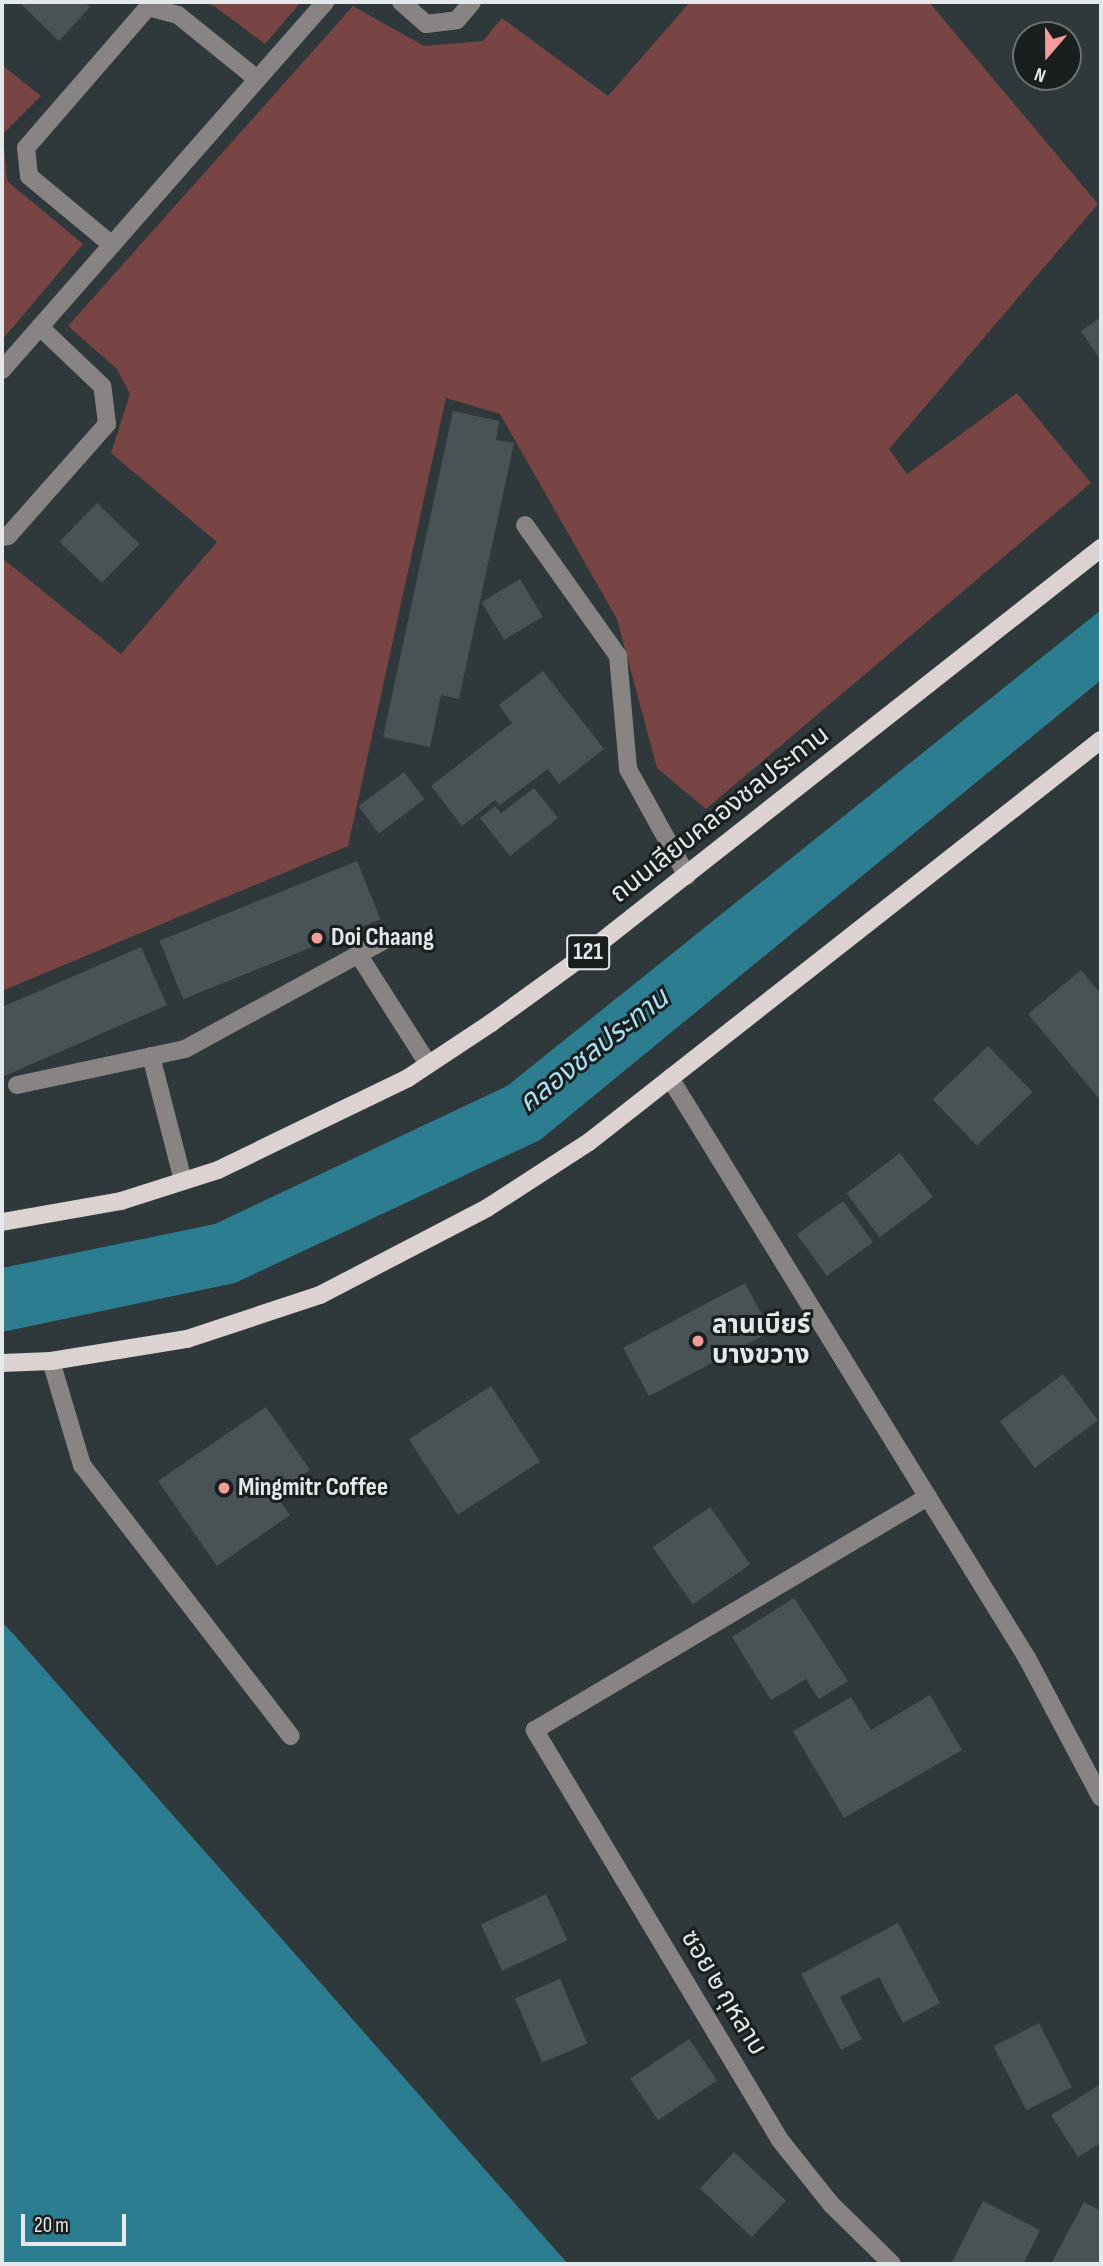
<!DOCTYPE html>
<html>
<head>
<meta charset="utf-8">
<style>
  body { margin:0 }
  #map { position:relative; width:1103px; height:2266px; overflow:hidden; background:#2f383a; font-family:"Sofia Sans Condensed","Noto Sans Thai",sans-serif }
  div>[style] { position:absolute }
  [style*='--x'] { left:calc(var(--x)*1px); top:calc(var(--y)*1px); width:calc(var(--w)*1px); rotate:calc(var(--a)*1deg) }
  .green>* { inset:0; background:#784544 }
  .water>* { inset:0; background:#2d7d90 }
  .building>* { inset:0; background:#495356; transform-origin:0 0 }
  .minor>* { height:18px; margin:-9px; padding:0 9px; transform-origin:9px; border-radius:9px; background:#898484 }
  .major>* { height:18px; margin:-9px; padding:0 9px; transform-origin:9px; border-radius:9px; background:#dcd2d1 }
  .dots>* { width:19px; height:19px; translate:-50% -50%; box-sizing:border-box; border:4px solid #1a1e1f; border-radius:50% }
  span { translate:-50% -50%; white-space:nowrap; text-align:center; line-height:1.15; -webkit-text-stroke:6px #1a1e1f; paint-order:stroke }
  .shield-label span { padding:2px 5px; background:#1a1e1f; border:2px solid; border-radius:5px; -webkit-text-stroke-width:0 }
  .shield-label { font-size:24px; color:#e3e8ea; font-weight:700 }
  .street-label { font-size:26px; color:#e3e8ea }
  .poi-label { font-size:26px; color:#e3e8ea; font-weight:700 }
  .left { translate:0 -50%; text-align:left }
  .water-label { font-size:28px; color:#a7e5f6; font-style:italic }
  .frame { position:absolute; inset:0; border:4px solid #e3e8ea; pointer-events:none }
  .north { position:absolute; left:1012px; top:21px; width:70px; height:70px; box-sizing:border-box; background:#1a1e1f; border:2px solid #6a6f70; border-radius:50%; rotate:200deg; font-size:19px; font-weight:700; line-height:28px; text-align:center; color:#e3e8ea }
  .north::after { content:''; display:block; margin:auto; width:24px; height:32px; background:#f59b9a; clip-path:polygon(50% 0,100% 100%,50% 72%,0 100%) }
  .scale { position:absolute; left:21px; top:2214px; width:105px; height:32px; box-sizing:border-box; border:4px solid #e3e8ea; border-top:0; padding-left:9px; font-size:21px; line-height:24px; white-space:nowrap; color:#e3e8ea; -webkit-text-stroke:5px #1a1e1f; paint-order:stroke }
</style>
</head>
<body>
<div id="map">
  <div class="green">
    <i style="clip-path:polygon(201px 2px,301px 2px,265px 44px,214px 6px)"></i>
    <i style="clip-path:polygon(690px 2px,929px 2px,1098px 204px,889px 449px,907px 474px,1017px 393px,1091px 483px,706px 809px,657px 768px,617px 619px,500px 414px,446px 398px,348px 846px,2px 991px,2px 558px,121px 654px,217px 542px,111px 453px,130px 394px,117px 369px,68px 326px,353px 6px,424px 46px,483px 41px,502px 18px,608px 96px)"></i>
    <i style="clip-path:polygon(2px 65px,41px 96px,3px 134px,7px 181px,83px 244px,2px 340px)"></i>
  </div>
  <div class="water">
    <i style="clip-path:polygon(1101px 610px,1101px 680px,540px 1140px,235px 1283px,2px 1332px,2px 1268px,215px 1224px,507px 1086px)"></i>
    <i style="clip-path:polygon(2px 1622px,16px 1637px,568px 2264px,2px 2264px)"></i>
  </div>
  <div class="building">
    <i style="clip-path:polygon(19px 2px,85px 2px,90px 7px,59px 41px)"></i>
    <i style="clip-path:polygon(1101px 317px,1101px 361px,1081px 331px)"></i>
    <i style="clip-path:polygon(453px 411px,499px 421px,496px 440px,514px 443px,459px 699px,441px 695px,430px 747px,383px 737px)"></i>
    <i style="left:97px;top:503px;width:59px;height:54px;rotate:44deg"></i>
    <i style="left:520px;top:579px;width:44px;height:45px;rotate:59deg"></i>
    <i style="clip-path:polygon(543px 671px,604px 749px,559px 784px,548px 769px,500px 805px,495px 800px,462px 826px,431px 786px,512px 723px,499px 705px)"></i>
    <i style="left:404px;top:772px;width:34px;height:57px;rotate:53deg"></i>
    <i style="clip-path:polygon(534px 788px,558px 818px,510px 856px,480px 818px,495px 806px,501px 813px)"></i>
    <i style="left:357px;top:861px;width:63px;height:213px;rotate:68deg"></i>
    <i style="clip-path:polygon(141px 947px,167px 1005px,2px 1077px,2px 1007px)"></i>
    <i style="clip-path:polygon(1081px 970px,1101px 994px,1101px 1101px,1028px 1014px)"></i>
    <i style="left:988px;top:1046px;width:64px;height:77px;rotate:46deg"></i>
    <i style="left:900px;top:1153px;width:55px;height:67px;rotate:53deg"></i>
    <i style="left:843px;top:1201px;width:51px;height:57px;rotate:54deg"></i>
    <i style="left:745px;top:1283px;width:55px;height:138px;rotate:62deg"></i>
    <i style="left:1063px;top:1374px;width:58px;height:79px;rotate:53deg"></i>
    <i style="left:491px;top:1386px;width:90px;height:98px;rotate:57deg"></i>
    <i style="clip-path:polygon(266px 1407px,310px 1470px,275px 1494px,290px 1515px,217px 1566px,158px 1481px)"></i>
    <i style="left:710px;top:1507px;width:70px;height:70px;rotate:55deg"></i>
    <i style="clip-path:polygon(794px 1598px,848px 1681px,819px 1699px,806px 1679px,771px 1700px,732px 1637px)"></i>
    <i style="clip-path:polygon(930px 1695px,962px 1750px,844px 1818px,793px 1731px,851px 1697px,871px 1730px)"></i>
    <i style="left:546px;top:1894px;width:51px;height:72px;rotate:65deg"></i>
    <i style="clip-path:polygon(898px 1923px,940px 2003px,903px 2023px,879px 1977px,840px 1997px,862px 2039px,841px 2050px,801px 1974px)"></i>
    <i style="left:560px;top:1979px;width:70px;height:49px;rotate:67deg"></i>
    <i style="left:1039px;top:2023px;width:72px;height:51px;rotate:63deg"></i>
    <i style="left:689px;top:2039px;width:50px;height:71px;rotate:56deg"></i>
    <i style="clip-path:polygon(1101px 2084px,1101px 2143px,1078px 2157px,1051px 2115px)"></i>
    <i style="left:734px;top:2152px;width:71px;height:50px;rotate:43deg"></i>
    <i style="clip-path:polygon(983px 2201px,1040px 2230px,1023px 2264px,951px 2264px)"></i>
    <i style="clip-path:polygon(1084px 2202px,1101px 2211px,1101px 2264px,1051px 2264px)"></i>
  </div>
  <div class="minor">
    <i style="--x:401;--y:2;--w:33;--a:41"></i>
    <i style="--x:426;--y:24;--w:31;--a:-7"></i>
    <i style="--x:457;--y:20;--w:23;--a:-50"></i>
    <i style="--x:112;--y:245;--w:108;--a:-140.3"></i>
    <i style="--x:29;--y:176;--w:28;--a:-96"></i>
    <i style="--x:26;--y:148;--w:186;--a:-49.1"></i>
    <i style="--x:148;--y:7;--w:31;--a:15"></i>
    <i style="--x:178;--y:15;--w:102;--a:39"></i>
    <i style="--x:2;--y:370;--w:490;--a:-48.7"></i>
    <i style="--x:525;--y:525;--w:161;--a:54.6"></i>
    <i style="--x:618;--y:656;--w:113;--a:84.9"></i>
    <i style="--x:628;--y:769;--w:122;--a:61.1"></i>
    <i style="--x:2;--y:537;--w:6;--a:-9"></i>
    <i style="--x:8;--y:536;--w:149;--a:-48.5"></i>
    <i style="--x:107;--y:424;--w:38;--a:-97"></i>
    <i style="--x:102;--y:386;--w:86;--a:-136.4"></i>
    <i style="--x:358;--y:954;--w:130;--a:57.5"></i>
    <i style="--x:151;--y:1056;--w:129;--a:75.6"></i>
    <i style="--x:670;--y:1078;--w:681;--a:58.39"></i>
    <i style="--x:1027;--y:1658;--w:158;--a:62.1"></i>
    <i style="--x:17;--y:1085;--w:172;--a:-12.1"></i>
    <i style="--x:185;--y:1049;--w:230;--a:-28.6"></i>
    <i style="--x:51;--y:1361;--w:109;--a:73.4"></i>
    <i style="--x:82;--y:1465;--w:342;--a:52.4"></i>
    <i style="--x:892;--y:2264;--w:86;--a:-135.5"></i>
    <i style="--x:831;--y:2204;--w:82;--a:-128.6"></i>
    <i style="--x:780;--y:2140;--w:478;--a:-120.9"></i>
    <i style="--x:535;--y:1730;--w:457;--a:-30.7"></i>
  </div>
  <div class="major">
    <i style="--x:2;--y:1222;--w:121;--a:-10"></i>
    <i style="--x:121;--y:1201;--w:102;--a:-17.7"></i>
    <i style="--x:218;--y:1170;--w:211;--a:-25.8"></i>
    <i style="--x:408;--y:1078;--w:100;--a:-33.5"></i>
    <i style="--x:491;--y:1023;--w:107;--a:-35.9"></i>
    <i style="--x:578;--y:960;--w:666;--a:-38.23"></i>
    <i style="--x:2;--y:1363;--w:49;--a:-2.3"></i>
    <i style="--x:51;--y:1361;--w:138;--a:-9.2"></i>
    <i style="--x:187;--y:1339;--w:140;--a:-18.3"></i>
    <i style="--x:320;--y:1295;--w:188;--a:-27.5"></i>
    <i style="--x:487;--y:1208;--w:121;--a:-32.9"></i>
    <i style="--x:589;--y:1142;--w:651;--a:-38.14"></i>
  </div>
  <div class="dots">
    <i style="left:317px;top:938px;background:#f59b9a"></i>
    <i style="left:698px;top:1341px;background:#f59b9a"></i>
    <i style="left:224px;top:1488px;background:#f59b9a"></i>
  </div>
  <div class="shield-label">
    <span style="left:588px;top:952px">121</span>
  </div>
  <div class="street-label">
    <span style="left:720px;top:815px;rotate:-38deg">ถนนเลียบคลองชลประทาน</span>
    <span style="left:723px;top:1993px;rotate:59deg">ซอย ๒ กุหลาบ</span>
  </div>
  <div class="poi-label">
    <span class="left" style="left:331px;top:938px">Doi Chaang</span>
    <span class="left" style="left:712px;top:1341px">ลานเบียร์<br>บางขวาง</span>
    <span class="left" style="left:238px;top:1488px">Mingmitr Coffee</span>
  </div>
  <div class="water-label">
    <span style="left:594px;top:1051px;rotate:-38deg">คลองชลประทาน</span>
  </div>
  <div class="frame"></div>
  <div class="north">N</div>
  <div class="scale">20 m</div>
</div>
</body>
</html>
